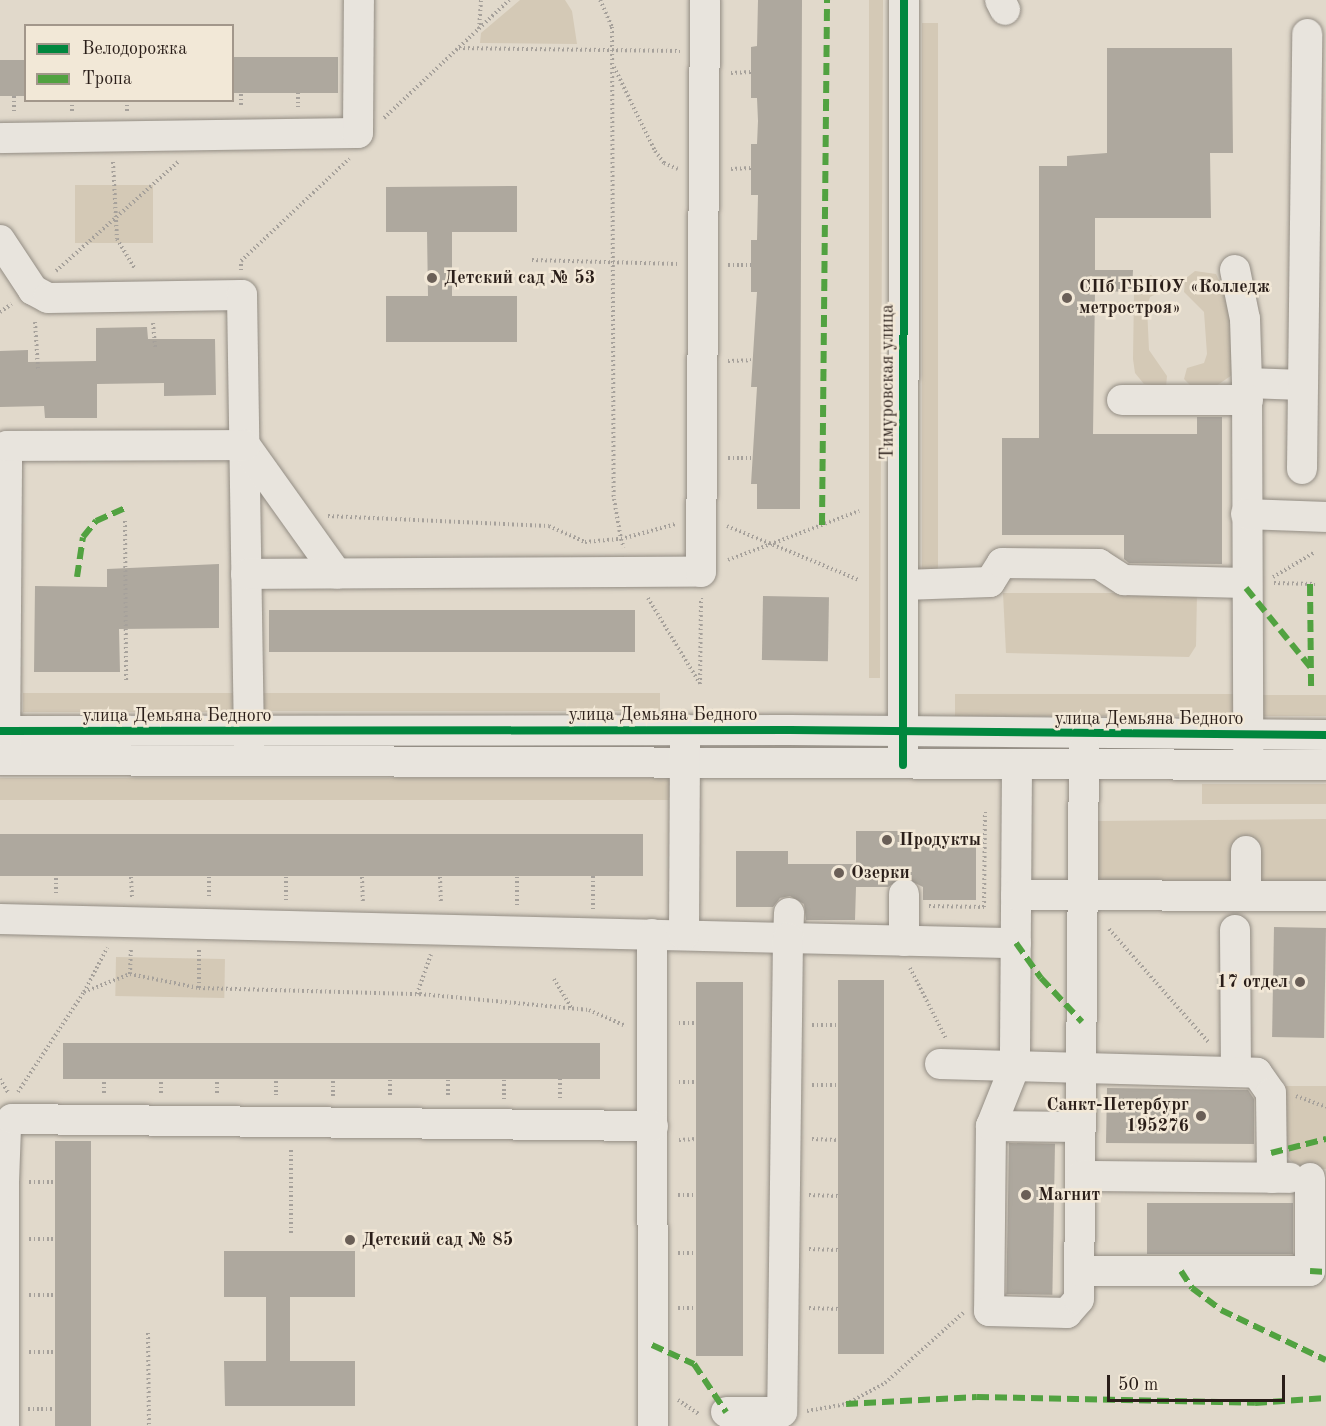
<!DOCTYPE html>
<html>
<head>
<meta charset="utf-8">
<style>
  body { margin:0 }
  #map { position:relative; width:1326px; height:1426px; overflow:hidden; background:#e1d9cb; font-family:"Old Standard TT",serif }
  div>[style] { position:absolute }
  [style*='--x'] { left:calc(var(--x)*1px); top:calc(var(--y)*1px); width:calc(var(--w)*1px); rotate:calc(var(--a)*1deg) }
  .green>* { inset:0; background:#d4c9b6; transform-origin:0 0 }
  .building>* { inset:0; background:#aea89e; transform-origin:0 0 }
  .path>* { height:4px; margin-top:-2px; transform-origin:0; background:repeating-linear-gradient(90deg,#a6a19b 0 1.5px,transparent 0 4.5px) }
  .roads { filter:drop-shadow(0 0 2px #938d84) drop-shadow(0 0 2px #938d84) }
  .minor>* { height:30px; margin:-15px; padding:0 15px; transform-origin:15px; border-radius:15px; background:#e8e4dd }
  .quiet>* { height:6px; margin-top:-3px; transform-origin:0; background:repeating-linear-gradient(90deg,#51a240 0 12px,transparent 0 18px) }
  .cycleway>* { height:8px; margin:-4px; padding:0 4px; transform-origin:4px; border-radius:4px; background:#00873e }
  .dots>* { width:16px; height:16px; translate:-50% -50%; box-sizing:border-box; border:3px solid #f2e8d7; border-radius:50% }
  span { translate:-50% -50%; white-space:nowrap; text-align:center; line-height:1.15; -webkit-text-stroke:5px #f2e8d7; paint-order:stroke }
  .poi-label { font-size:18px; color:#2a1e19; font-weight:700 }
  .left { translate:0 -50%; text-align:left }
  .right { translate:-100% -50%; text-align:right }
  .street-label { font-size:18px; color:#2a1e19 }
  .legend { position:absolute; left:24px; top:24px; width:210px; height:78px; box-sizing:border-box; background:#f2e8d7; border:2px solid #a2978b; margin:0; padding:8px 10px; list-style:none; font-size:18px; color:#2a1e19 }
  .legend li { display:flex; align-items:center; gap:12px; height:30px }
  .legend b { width:30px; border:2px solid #a2978b }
  .scale { position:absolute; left:1107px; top:1375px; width:178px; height:27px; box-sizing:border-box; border:3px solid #2a1e19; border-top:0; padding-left:8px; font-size:18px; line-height:21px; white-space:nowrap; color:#2a1e19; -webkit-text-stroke:4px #f2e8d7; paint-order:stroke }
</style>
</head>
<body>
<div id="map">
  <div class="green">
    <i style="clip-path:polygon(520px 0,565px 0,572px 11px,577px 44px,480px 43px,481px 33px)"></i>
    <i style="clip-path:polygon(869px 0,883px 0,880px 678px,869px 678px)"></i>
    <i style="left:938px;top:23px;width:550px;height:16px;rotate:90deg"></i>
    <i style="left:153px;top:185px;width:58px;height:78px;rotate:90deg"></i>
    <i style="clip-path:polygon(1195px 271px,1216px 274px,1230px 304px,1235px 373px,1216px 386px,1190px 385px,1184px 379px,1187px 368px,1204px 363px,1207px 354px,1204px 312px,1184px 292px,1185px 279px)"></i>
    <i style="clip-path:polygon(1151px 275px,1166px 289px,1150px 297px,1147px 307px,1149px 350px,1167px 376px,1166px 387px,1144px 384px,1135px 373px,1133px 359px,1134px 294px,1139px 281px)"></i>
    <i style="clip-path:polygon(1003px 593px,1197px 593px,1196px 646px,1189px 657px,1006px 653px)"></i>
    <i style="left:23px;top:693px;width:216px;height:19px"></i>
    <i style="left:660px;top:693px;width:18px;height:401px;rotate:90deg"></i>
    <i style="left:955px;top:694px;width:282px;height:22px"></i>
    <i style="left:1257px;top:695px;width:69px;height:21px"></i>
    <i style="left:0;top:778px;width:672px;height:22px"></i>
    <i style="left:1202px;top:784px;width:124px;height:20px"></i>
    <i style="clip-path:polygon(1326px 819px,1326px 887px,1264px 884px,1258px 876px,1232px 884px,1096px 888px,1095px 821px)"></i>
    <i style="left:116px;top:957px;width:109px;height:39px;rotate:1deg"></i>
    <i style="clip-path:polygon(1282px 1086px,1326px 1086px,1326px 1169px,1298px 1169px,1283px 1151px)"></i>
  </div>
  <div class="building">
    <i style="clip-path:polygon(758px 0,802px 0,800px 509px,757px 509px,757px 484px,751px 484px,757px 387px,751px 387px,757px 292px,751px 292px,751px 240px,757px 240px,758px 195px,751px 195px,751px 144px,757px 144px,758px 121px,757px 98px,751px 98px,751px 47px,757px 46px)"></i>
    <i style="clip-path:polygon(1107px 48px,1232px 48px,1233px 153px,1210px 153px,1211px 218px,1095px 218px,1095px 270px,1133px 270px,1132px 292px,1095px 291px,1093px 434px,1197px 434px,1197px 417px,1222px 417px,1222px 564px,1129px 563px,1124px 559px,1124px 535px,1002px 535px,1002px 438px,1039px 438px,1039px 166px,1067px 166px,1067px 156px,1107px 153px)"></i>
    <i style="left:338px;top:57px;width:36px;height:106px;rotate:90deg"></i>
    <i style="left:0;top:60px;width:26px;height:36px"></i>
    <i style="clip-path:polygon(517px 186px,517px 232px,452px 232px,452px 296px,517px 296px,517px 342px,386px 342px,386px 296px,428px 296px,427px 232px,386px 232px,386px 187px)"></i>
    <i style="clip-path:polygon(147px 327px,148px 339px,215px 339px,216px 395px,164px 396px,164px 383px,97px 384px,97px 418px,45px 418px,44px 406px,0 407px,0 351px,28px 350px,28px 362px,96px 361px,96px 328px)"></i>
    <i style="clip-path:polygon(219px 564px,219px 628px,119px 629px,120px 672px,34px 672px,35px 586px,107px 587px,107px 569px)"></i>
    <i style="left:763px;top:596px;width:66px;height:64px;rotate:1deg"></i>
    <i style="left:635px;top:610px;width:42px;height:366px;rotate:90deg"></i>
    <i style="clip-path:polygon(856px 831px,908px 831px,908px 844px,976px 844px,976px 900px,923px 900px,923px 887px,903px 877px,888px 887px,856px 887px,855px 920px,806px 920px,804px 904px,790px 896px,780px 898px,773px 907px,736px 907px,736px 851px,788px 851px,788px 864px,856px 864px)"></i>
    <i style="left:643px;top:834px;width:42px;height:643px;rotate:90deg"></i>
    <i style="left:1274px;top:927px;width:52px;height:110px;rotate:1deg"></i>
    <i style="left:838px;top:980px;width:46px;height:374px"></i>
    <i style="left:696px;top:982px;width:47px;height:374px"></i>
    <i style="left:600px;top:1043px;width:36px;height:537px;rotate:90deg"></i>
    <i style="clip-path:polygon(1107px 1088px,1248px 1090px,1254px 1099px,1254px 1144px,1106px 1143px)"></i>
    <i style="left:55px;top:1141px;width:36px;height:285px"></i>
    <i style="left:1009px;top:1143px;width:46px;height:151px;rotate:1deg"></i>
    <i style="left:1147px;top:1203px;width:146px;height:51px"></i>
    <i style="clip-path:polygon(224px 1251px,355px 1251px,355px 1297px,290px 1297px,290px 1361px,355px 1361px,355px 1406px,225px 1406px,224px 1361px,266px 1361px,266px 1297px,224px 1297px)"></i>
  </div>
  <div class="path">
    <i style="--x:600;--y:0;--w:30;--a:66"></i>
    <i style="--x:612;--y:27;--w:472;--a:89.8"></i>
    <i style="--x:614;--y:499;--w:41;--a:80.1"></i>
    <i style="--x:621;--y:539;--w:57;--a:-15.3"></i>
    <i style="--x:479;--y:29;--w:29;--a:-86"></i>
    <i style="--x:459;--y:48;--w:221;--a:0.8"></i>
    <i style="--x:614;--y:67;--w:93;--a:64"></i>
    <i style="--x:655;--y:151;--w:15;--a:53"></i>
    <i style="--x:664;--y:163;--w:15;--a:23"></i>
    <i style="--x:731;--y:73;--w:20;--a:-3"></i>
    <i style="--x:298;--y:93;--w:14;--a:90"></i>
    <i style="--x:241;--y:94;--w:14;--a:90"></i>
    <i style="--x:14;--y:96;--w:17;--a:90"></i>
    <i style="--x:72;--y:100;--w:12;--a:90"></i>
    <i style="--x:127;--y:100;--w:12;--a:90"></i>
    <i style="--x:384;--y:118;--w:172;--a:-43.3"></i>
    <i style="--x:113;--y:162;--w:77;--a:87"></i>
    <i style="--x:117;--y:239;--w:35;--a:59"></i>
    <i style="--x:731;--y:169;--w:20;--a:-3"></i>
    <i style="--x:532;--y:260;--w:146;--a:1.6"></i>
    <i style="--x:728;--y:265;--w:23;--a:0"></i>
    <i style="--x:241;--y:270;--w:9;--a:-90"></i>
    <i style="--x:241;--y:261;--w:149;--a:-43.4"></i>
    <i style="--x:56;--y:271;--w:164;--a:-41.8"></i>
    <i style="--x:0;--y:312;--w:14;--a:-34"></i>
    <i style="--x:35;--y:322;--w:47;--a:86.3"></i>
    <i style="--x:153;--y:323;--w:24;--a:85"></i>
    <i style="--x:728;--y:361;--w:23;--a:-2"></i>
    <i style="--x:728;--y:458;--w:23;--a:0"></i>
    <i style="--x:328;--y:516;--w:221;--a:2.6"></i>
    <i style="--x:549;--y:526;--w:39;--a:24"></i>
    <i style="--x:585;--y:542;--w:36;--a:-5"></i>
    <i style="--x:621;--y:539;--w:9;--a:72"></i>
    <i style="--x:125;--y:521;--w:161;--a:89.6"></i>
    <i style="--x:727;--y:526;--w:143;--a:22.2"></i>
    <i style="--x:728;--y:560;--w:140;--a:-20.5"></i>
    <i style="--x:1273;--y:577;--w:49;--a:-30.8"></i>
    <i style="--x:1274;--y:583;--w:41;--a:1.4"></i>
    <i style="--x:648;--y:598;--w:100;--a:58.8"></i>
    <i style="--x:700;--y:684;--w:86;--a:-89.3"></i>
    <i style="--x:593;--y:876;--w:33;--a:90"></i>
    <i style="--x:131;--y:877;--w:21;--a:87"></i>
    <i style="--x:209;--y:877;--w:21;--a:90"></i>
    <i style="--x:286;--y:877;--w:23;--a:90"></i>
    <i style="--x:362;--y:877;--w:26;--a:88"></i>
    <i style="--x:440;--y:877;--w:26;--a:88"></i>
    <i style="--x:517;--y:877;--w:29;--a:90"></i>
    <i style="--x:56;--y:878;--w:17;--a:90"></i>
    <i style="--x:929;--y:906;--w:55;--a:1"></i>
    <i style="--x:984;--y:907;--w:95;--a:-89.4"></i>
    <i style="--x:1109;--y:929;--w:152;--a:48.7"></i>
    <i style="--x:199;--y:950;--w:38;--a:90"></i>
    <i style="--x:910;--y:968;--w:80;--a:63.1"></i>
    <i style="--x:130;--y:974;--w:27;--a:-88"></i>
    <i style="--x:554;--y:979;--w:35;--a:59"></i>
    <i style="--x:84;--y:992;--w:49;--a:-21.4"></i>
    <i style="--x:130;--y:974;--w:70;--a:11.5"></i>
    <i style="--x:199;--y:988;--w:221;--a:1.6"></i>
    <i style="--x:420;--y:994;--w:170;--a:5.4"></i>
    <i style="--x:589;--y:1010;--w:40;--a:23.4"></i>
    <i style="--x:417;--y:994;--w:42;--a:-70.7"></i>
    <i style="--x:679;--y:1023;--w:17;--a:0"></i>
    <i style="--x:812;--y:1025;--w:26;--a:0"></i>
    <i style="--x:0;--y:1079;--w:17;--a:59"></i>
    <i style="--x:560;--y:1079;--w:20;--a:90"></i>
    <i style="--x:390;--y:1080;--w:18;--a:90"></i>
    <i style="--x:448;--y:1080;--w:17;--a:90"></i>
    <i style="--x:504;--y:1080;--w:20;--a:90"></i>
    <i style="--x:276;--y:1081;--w:14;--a:90"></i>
    <i style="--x:333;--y:1081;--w:17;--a:90"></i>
    <i style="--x:104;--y:1082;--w:12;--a:90"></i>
    <i style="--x:161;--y:1082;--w:14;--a:90"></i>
    <i style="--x:217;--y:1082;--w:14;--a:90"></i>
    <i style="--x:679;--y:1082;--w:17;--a:0"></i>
    <i style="--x:812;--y:1085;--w:26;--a:0"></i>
    <i style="--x:18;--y:1092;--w:120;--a:-56.6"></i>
    <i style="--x:84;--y:992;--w:50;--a:-62.4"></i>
    <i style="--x:1296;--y:1096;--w:32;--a:20"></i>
    <i style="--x:812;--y:1139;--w:26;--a:2"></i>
    <i style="--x:679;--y:1140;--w:17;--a:-3"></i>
    <i style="--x:29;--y:1182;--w:26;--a:0"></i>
    <i style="--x:678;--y:1195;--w:18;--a:0"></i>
    <i style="--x:809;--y:1195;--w:29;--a:2"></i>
    <i style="--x:291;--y:1233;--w:86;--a:-90"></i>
    <i style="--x:29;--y:1239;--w:26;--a:0"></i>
    <i style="--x:809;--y:1249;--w:29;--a:2"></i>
    <i style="--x:678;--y:1253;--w:17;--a:0"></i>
    <i style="--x:29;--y:1295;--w:26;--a:0"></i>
    <i style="--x:678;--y:1308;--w:17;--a:0"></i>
    <i style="--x:809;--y:1308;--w:30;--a:2"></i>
    <i style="--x:148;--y:1333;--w:93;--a:89.4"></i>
    <i style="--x:29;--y:1352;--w:26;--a:0"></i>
    <i style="--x:678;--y:1400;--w:25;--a:34"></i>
    <i style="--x:28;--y:1409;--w:27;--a:0"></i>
    <i style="--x:807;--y:1411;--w:40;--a:-10"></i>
    <i style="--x:846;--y:1404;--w:44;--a:-28.3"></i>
    <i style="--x:885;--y:1383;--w:106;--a:-41.9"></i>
  </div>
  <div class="roads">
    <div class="minor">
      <i style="--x:1000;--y:0;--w:11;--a:63"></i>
      <i style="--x:0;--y:138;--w:358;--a:-0.8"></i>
      <i style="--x:358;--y:133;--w:133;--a:-89.6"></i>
      <i style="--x:0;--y:240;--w:60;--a:56.6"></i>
      <i style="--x:33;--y:290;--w:17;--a:28"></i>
      <i style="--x:48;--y:298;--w:194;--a:-0.9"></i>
      <i style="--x:242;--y:295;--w:455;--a:89.1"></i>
      <i style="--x:1235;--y:270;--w:50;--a:78.5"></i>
      <i style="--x:1245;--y:319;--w:64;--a:88.2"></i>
      <i style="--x:1247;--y:383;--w:372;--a:89.8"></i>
      <i style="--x:1247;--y:383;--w:56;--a:2"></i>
      <i style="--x:1122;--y:400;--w:126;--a:0"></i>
      <i style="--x:245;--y:445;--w:158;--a:54.5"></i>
      <i style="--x:1302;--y:469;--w:435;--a:-89.3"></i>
      <i style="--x:1246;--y:514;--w:80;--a:2.1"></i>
      <i style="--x:246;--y:574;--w:455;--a:-0.3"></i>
      <i style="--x:701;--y:572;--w:572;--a:-89.6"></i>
      <i style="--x:903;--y:585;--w:87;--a:-2"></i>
      <i style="--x:990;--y:582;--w:22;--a:-58"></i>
      <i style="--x:1002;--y:563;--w:97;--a:0.6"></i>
      <i style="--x:1099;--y:564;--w:30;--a:33"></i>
      <i style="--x:1124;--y:580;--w:122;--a:1.4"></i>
      <i style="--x:0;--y:731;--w:790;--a:-0.07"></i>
      <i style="--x:790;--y:730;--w:536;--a:0.53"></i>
      <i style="--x:5;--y:752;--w:306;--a:-89.6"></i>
      <i style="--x:7;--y:446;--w:238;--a:-0.2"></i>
      <i style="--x:903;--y:753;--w:753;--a:-89.92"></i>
      <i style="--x:0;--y:760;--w:1326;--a:0.22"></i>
      <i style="--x:1017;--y:766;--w:300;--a:90.4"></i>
      <i style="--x:1015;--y:1066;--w:65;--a:111.8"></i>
      <i style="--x:991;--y:1126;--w:185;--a:90.6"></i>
      <i style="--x:989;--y:1311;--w:78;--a:1.5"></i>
      <i style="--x:1067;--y:1313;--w:18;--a:-49"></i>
      <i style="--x:1079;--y:1299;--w:552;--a:-89.48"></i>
      <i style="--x:1246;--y:851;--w:45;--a:90"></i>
      <i style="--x:1016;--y:895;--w:310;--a:0.2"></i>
      <i style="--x:789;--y:913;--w:25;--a:92"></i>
      <i style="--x:788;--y:938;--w:228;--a:1.3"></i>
      <i style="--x:0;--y:919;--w:788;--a:1.38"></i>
      <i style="--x:788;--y:938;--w:474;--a:90.7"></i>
      <i style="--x:782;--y:1412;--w:56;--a:180"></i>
      <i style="--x:1235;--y:930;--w:142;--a:89.6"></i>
      <i style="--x:652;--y:934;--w:492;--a:89.9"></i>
      <i style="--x:684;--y:935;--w:192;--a:-89.7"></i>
      <i style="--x:904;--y:941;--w:47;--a:-90"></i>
      <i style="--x:940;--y:1064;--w:317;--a:1.6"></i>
      <i style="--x:1257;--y:1073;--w:24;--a:55"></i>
      <i style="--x:1271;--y:1093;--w:85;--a:89.3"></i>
      <i style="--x:991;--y:1126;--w:90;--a:0.6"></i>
      <i style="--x:1081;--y:1176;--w:209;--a:0.5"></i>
      <i style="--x:1080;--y:1271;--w:230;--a:0"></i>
      <i style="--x:1310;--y:1271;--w:93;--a:-90"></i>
      <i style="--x:4;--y:1426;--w:244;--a:-90"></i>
      <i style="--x:4;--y:1182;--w:55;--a:-87.9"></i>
      <i style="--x:6;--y:1127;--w:10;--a:-53"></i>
      <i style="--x:12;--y:1119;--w:641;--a:0.63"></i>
    </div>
  </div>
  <div class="quiet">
    <i style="--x:822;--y:525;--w:525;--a:-89.45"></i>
    <i style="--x:77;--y:577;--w:40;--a:-81.5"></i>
    <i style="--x:83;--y:537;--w:21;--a:-51"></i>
    <i style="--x:96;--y:521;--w:32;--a:-24"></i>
    <i style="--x:1310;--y:584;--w:104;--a:89.4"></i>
    <i style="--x:1246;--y:588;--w:103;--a:50.9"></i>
    <i style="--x:1016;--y:943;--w:43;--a:54.5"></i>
    <i style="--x:1041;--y:978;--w:60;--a:47"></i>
    <i style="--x:1271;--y:1153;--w:57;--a:-14.3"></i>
    <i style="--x:1181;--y:1271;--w:20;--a:57"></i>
    <i style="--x:1192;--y:1288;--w:36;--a:37"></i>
    <i style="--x:1221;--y:1310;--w:116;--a:25.5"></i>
    <i style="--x:1310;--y:1271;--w:16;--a:4"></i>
    <i style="--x:652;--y:1345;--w:46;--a:24.3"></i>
    <i style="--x:694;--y:1364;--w:58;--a:56.3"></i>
    <i style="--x:846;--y:1404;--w:131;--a:-3.1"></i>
    <i style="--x:977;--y:1397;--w:278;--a:1.2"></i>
    <i style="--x:1255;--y:1403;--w:71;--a:-4"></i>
  </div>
  <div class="cycleway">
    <i style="--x:0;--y:731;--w:790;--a:-0.07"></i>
    <i style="--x:790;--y:730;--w:536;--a:0.53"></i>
    <i style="--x:903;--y:765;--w:765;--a:-89.93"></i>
  </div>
  <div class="dots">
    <i style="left:432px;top:278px;background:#6a5f57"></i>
    <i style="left:1067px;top:298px;background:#6a5f57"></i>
    <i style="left:887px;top:840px;background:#6a5f57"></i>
    <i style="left:839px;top:873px;background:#6a5f57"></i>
    <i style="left:1300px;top:982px;background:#6a5f57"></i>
    <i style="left:1201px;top:1116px;background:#6a5f57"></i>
    <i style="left:1026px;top:1195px;background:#6a5f57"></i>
    <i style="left:350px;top:1240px;background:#6a5f57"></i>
  </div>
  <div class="poi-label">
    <span class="left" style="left:444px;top:278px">Детский сад № 53</span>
    <span class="left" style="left:1079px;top:298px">СПб ГБПОУ «Колледж<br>метростроя»</span>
    <span class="left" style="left:899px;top:840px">Продукты</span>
    <span class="left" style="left:851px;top:873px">Озерки</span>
    <span class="right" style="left:1288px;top:982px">17 отдел</span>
    <span class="right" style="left:1189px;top:1116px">Санкт-Петербург<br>195276</span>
    <span class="left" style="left:1038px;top:1195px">Магнит</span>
    <span class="left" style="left:362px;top:1240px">Детский сад № 85</span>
  </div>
  <div class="street-label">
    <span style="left:888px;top:382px;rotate:-90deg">Тимуровская улица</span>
    <span style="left:663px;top:715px">улица Демьяна Бедного</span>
    <span style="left:177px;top:716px">улица Демьяна Бедного</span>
    <span style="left:1149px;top:719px">улица Демьяна Бедного</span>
  </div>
  <ul class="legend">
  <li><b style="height:8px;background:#00873e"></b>Велодорожка</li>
  <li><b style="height:8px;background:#51a240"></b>Тропа</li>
  </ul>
  <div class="scale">50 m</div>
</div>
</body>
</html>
